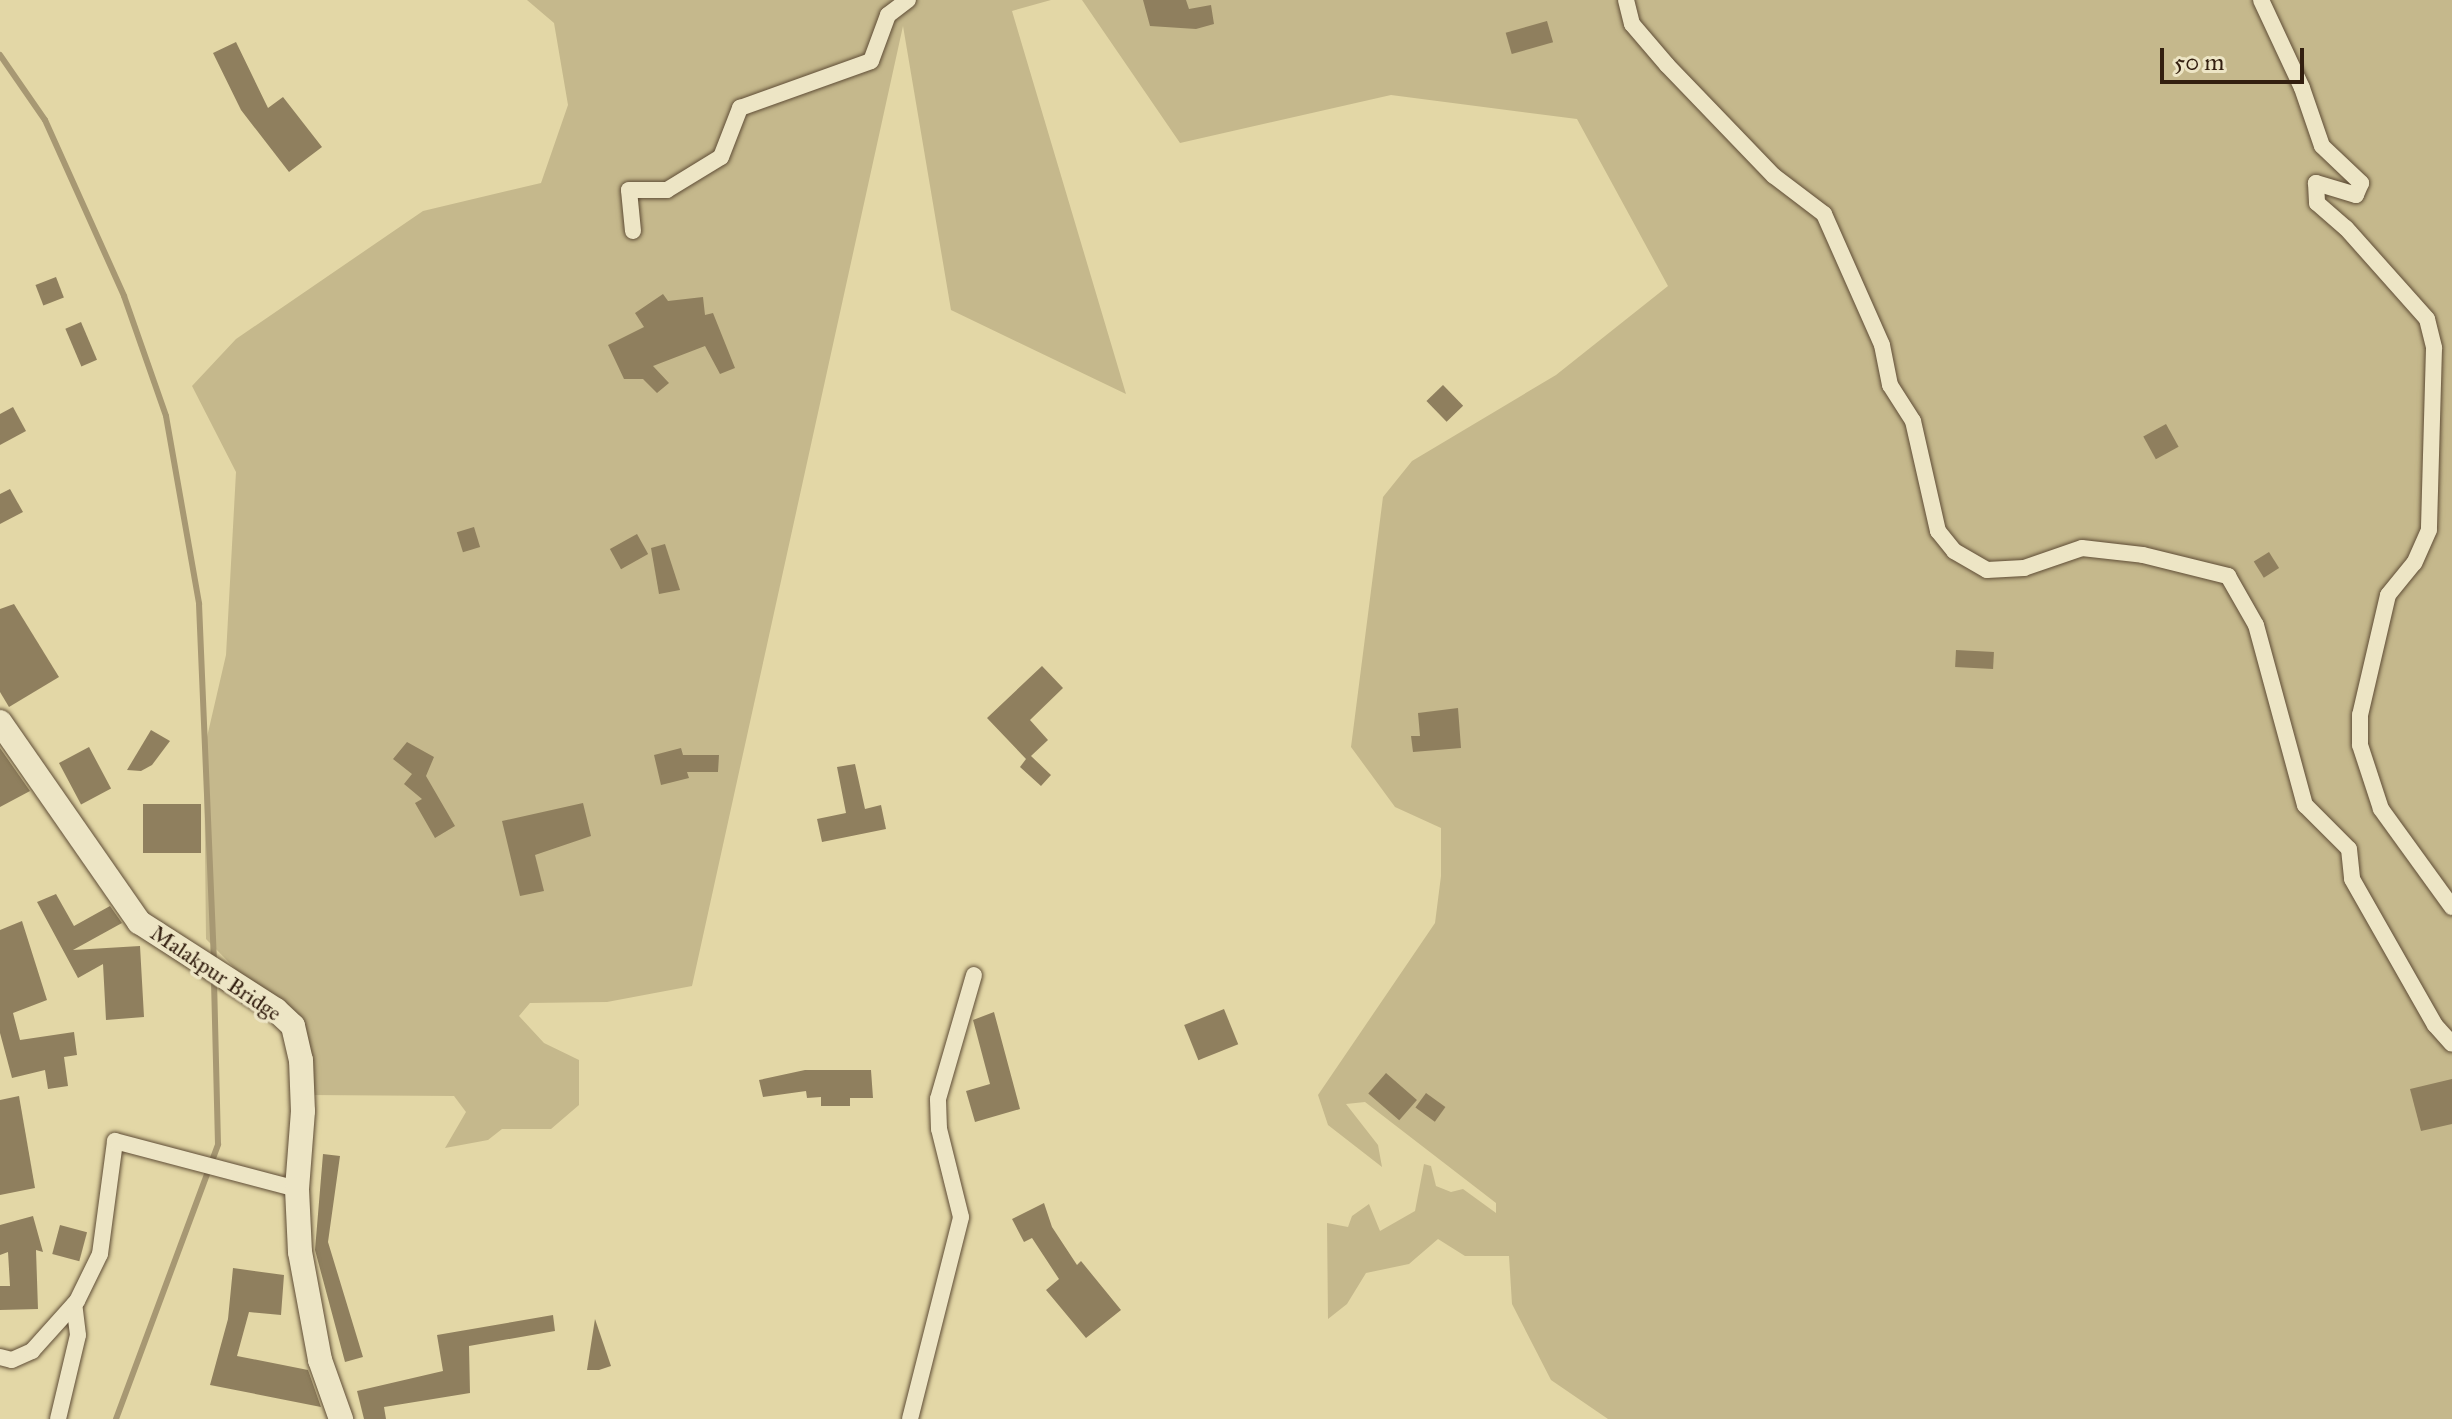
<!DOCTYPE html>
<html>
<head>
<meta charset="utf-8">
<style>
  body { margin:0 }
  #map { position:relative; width:2452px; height:1419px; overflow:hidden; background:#e3d7a6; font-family:"IM FELL Great Primer",serif }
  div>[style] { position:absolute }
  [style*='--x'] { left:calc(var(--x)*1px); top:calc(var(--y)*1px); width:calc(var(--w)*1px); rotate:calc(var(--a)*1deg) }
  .green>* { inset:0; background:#c5b88c }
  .stream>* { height:6px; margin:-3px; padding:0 3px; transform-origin:3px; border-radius:3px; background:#a79873 }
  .building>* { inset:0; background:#8f7f5e; transform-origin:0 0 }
  .roads { filter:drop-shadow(0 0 2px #5f4d36) drop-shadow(0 0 2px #5f4d36) }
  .street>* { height:16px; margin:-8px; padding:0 8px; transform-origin:8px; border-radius:8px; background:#ede5c5 }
  .secondary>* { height:24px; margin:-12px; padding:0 12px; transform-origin:12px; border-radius:12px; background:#ede5c5 }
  span { translate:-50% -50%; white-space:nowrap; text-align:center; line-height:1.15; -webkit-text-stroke:7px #ede5c5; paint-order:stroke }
  .street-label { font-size:22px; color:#331f10 }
  .scale { position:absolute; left:2160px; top:48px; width:144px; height:36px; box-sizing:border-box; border:4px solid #331f10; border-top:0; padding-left:10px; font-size:24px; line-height:28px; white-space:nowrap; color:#331f10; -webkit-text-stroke:6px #ede5c5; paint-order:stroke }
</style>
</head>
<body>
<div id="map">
  <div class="green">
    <i style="clip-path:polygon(527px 0,1051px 0,1012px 11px,1126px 394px,951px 310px,903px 26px,692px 986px,607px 1002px,530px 1003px,519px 1016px,544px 1043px,579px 1060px,579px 1105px,551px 1129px,502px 1129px,488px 1140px,445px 1148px,466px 1112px,454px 1096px,309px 1095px,276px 1010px,206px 939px,204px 750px,226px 655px,236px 472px,192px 386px,236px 339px,423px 211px,541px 183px,568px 105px,554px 23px)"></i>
    <i style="clip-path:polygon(1082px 0,2452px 0,2452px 1419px,1608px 1419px,1551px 1380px,1512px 1304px,1509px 1256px,1465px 1256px,1438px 1239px,1409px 1264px,1366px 1273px,1347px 1304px,1328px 1319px,1327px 1223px,1348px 1227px,1352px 1216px,1369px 1204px,1380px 1231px,1415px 1211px,1424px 1164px,1431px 1166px,1436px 1186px,1451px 1192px,1463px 1189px,1496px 1213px,1496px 1203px,1365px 1102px,1346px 1104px,1378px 1145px,1382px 1167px,1328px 1125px,1318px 1095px,1435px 923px,1441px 876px,1441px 828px,1395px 807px,1351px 747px,1383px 497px,1412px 461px,1556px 375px,1668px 286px,1577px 119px,1391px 95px,1180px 143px)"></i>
  </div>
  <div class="stream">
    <i style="--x:0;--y:55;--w:79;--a:55.3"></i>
    <i style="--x:45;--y:120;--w:193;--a:65.8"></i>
    <i style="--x:124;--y:296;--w:127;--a:70.7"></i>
    <i style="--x:166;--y:416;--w:191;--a:80"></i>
    <i style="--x:199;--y:604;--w:358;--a:87.6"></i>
    <i style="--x:116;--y:1419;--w:293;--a:-69.6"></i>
    <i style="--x:218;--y:1144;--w:167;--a:-91.4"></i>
  </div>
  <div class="building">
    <i style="clip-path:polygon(1143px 0,1186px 0,1189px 9px,1211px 5px,1214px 24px,1196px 29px,1150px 26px)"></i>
    <i style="left:1547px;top:21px;width:22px;height:43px;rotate:74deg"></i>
    <i style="clip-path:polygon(236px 42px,268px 108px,283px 97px,322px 147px,289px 172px,241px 110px,213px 53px)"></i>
    <i style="left:56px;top:277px;width:22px;height:22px;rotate:69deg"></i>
    <i style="clip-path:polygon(663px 294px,668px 301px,703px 297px,705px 315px,713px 313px,735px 368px,720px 374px,705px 346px,653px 366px,669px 383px,657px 393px,643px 379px,624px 379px,608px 345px,644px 327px,635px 313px)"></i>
    <i style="left:81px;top:322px;width:41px;height:17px;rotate:67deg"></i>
    <i style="left:1443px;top:385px;width:29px;height:23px;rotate:46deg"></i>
    <i style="clip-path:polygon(13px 407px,26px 431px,0 445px,0 414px)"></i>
    <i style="left:2166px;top:424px;width:26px;height:26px;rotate:61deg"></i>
    <i style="clip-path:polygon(10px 489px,23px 512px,0 524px,0 494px)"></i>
    <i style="left:474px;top:527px;width:21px;height:18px;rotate:73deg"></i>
    <i style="left:637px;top:534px;width:23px;height:31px;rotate:61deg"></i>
    <i style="clip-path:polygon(665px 544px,680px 590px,659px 594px,651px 548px)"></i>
    <i style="left:2269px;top:552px;width:19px;height:18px;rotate:58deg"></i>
    <i style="clip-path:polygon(14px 604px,59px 677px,9px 707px,0 692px,0 609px)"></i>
    <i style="left:1956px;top:650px;width:38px;height:17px;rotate:3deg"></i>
    <i style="clip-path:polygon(1042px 666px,1063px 688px,1030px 720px,1048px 740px,1031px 756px,1051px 775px,1041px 786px,1020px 767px,1026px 759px,987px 718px)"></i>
    <i style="clip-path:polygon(1458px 708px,1461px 748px,1413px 752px,1411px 736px,1420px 736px,1418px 713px)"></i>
    <i style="clip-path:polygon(151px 730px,170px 741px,152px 765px,141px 771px,127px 770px)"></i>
    <i style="clip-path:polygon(407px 742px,434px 757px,426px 776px,455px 826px,435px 838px,415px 803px,422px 799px,404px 784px,412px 774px,393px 759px)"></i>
    <i style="left:89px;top:747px;width:47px;height:34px;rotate:62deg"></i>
    <i style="clip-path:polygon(0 748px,30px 791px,0 807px)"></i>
    <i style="clip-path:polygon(681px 748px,683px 755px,719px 755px,718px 772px,687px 772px,689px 778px,661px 785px,654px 755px)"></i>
    <i style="clip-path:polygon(855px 764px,865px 809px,881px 805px,886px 829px,822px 842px,817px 819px,846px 813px,837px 767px)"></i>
    <i style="clip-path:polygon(583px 803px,591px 836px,535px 855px,544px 891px,520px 896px,502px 821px)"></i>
    <i style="left:143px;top:804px;width:58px;height:49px"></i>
    <i style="clip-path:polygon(56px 894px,74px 926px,110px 906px,122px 923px,73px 950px,140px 946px,144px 1017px,106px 1020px,103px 964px,78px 978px,37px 902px)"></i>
    <i style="clip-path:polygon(22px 921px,47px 1000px,13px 1013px,20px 1040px,74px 1032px,77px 1055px,64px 1057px,68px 1086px,48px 1089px,45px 1070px,12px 1078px,0 1033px,0 930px)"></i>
    <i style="left:1224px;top:1009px;width:38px;height:43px;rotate:68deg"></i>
    <i style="clip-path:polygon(994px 1012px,1020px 1109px,975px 1122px,966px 1091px,990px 1084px,973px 1020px)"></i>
    <i style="clip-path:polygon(805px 1070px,871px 1070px,873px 1098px,850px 1098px,850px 1106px,821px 1106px,821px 1097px,807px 1098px,806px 1091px,763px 1097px,759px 1080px)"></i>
    <i style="left:1386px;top:1073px;width:41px;height:27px;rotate:41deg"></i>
    <i style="clip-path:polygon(2452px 1079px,2452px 1124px,2421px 1131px,2410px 1089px)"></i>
    <i style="left:1426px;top:1093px;width:24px;height:18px;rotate:36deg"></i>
    <i style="clip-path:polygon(19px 1096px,35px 1188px,0 1195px,0 1100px)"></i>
    <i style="clip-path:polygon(323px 1154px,340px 1156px,328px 1242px,363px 1357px,345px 1362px,315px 1250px)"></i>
    <i style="clip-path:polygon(1044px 1203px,1052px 1227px,1077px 1265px,1081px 1261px,1121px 1310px,1086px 1338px,1046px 1290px,1059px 1279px,1032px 1238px,1024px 1242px,1012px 1219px)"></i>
    <i style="clip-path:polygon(33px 1216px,43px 1252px,36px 1250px,38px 1309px,0 1310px,0 1286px,10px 1286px,8px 1252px,0 1255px,0 1225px)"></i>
    <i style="left:60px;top:1225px;width:28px;height:30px;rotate:15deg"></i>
    <i style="clip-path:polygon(233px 1268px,284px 1275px,281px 1315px,249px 1312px,237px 1356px,308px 1370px,321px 1407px,210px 1385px,228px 1319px)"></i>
    <i style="clip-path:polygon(553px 1315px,555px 1331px,469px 1346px,470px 1393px,384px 1407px,386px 1419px,364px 1419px,357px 1391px,443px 1371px,437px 1335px)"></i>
    <i style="clip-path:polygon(595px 1319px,611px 1366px,599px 1370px,587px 1370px)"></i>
  </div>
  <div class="roads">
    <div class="street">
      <i style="--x:1626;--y:0;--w:25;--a:76"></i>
      <i style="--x:1632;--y:24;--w:54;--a:49.5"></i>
      <i style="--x:1667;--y:65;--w:154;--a:46.1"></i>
      <i style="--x:1774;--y:176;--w:63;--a:37.2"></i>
      <i style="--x:1824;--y:214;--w:143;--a:66.1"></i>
      <i style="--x:1882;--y:345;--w:41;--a:78.7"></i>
      <i style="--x:1890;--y:385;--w:43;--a:57.4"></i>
      <i style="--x:1913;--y:421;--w:113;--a:77.2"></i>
      <i style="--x:1938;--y:531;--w:26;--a:51"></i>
      <i style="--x:1954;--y:551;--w:38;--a:30"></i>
      <i style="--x:1987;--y:570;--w:37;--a:-3"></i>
      <i style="--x:2024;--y:568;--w:61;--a:-19"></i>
      <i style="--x:2082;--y:548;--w:61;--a:6.5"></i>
      <i style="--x:2143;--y:555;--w:88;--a:13.9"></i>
      <i style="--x:2228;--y:576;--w:56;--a:60.3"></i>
      <i style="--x:2256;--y:625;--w:187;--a:74.8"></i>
      <i style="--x:2305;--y:805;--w:62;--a:45"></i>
      <i style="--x:2349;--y:849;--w:30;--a:84"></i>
      <i style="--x:2352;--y:879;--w:168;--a:60.4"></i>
      <i style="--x:2435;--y:1025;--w:25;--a:48"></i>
      <i style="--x:2261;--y:0;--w:97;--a:65"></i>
      <i style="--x:2302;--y:88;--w:61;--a:71"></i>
      <i style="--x:2322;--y:146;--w:54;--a:43.5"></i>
      <i style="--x:2361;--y:183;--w:13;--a:113"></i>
      <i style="--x:2356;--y:195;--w:42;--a:-163.3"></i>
      <i style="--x:2316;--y:183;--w:20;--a:87"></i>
      <i style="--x:2317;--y:203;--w:38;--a:41"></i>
      <i style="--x:2346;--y:228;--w:122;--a:48.3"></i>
      <i style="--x:2427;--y:319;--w:30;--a:76"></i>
      <i style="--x:2434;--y:348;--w:182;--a:91.6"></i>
      <i style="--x:2429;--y:530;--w:36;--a:114"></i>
      <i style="--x:2414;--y:563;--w:41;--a:129.1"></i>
      <i style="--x:2388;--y:595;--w:123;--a:103.1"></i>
      <i style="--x:2360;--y:715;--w:30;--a:90"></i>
      <i style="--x:2360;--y:745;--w:67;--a:71.8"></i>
      <i style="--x:2381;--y:809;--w:121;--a:54.1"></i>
      <i style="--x:633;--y:231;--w:41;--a:-95.6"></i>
      <i style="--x:629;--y:190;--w:38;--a:0"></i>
      <i style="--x:667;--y:190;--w:63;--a:-31.4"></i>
      <i style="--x:721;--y:157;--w:53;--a:-68.8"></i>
      <i style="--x:740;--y:108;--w:139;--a:-19.7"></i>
      <i style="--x:871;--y:61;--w:49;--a:-69.7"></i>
      <i style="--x:888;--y:15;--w:25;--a:-37"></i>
      <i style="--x:0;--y:1357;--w:12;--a:14"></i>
      <i style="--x:12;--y:1360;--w:22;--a:-24"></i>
      <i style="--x:32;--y:1351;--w:67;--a:-48"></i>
      <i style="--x:77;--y:1301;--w:52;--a:-63.9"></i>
      <i style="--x:100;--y:1254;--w:114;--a:-82.4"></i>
      <i style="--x:115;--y:1141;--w:188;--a:14.8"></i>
      <i style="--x:58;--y:1419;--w:86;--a:-76.6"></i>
      <i style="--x:78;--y:1335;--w:31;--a:-97"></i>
      <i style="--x:910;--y:1419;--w:208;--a:-75.8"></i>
      <i style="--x:961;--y:1217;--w:91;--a:-104"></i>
      <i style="--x:939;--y:1129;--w:30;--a:-92"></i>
      <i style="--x:938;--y:1099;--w:129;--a:-73.8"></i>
    </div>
    <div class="secondary">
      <i style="--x:0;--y:722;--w:244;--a:55.2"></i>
      <i style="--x:139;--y:922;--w:163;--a:32.7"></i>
      <i style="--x:276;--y:1010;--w:23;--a:43"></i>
      <i style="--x:293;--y:1026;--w:35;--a:77"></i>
      <i style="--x:301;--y:1060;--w:51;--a:87.8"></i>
      <i style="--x:303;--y:1111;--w:78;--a:94.4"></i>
      <i style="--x:297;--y:1189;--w:63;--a:87.3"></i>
      <i style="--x:300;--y:1252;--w:110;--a:79.5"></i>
      <i style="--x:320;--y:1360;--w:63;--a:70.4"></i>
    </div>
  </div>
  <div class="street-label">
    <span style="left:216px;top:973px;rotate:34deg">Malakpur Bridge</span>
  </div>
  <div class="scale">50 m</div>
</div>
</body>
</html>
